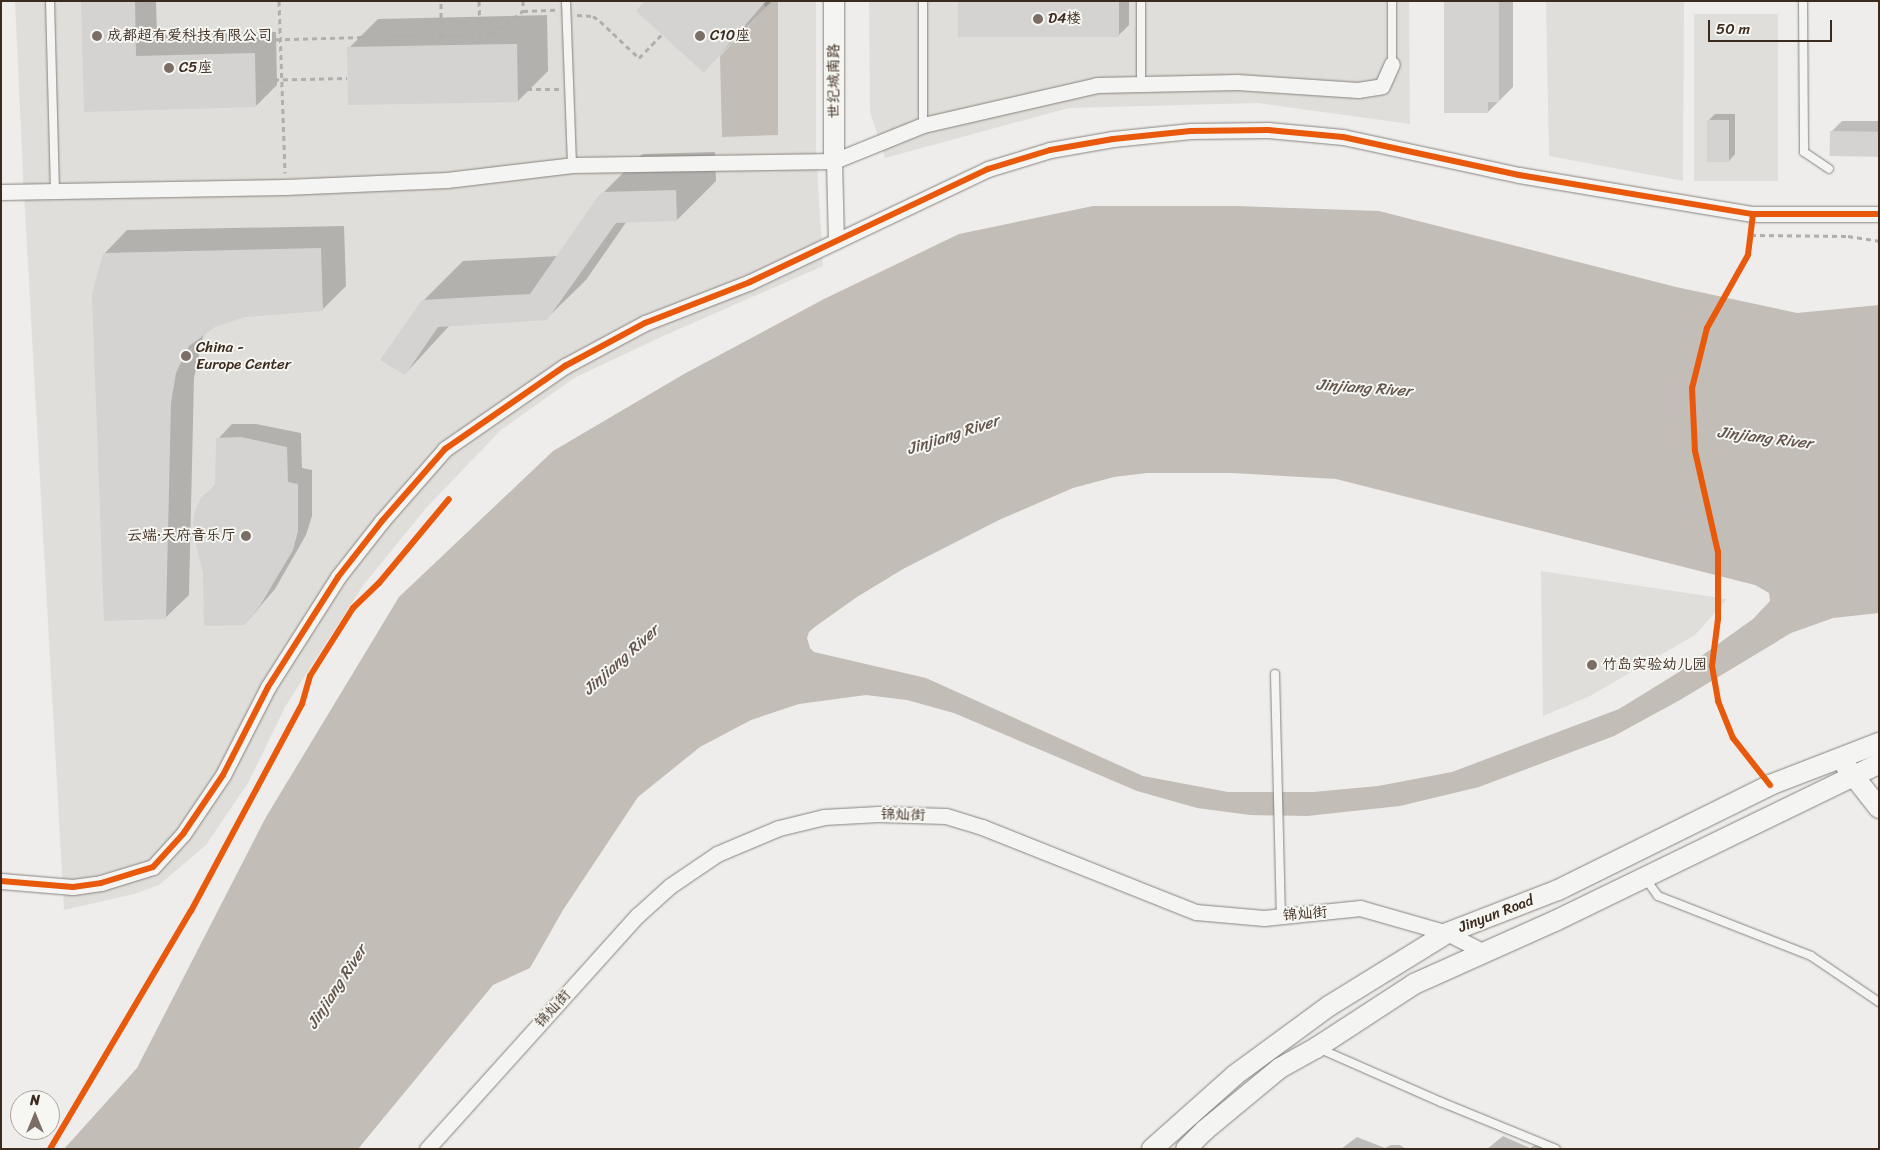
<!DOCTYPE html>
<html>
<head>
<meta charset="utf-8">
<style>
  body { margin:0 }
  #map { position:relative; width:1880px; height:1150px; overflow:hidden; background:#eeedeb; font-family:Sriracha,"LXGW WenKai TC",sans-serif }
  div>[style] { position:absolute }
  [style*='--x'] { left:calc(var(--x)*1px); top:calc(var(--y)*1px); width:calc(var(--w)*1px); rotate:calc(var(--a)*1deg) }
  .built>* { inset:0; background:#e0deda; transform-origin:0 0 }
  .water>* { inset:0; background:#c2bdb7 }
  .shadow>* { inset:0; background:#0003 }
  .building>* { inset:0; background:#d4d3d1; transform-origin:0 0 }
  .path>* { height:3px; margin-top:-1.5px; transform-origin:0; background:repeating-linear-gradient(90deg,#b1afad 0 5px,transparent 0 9px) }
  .roads { filter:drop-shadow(0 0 1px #87837f) drop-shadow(0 0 1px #87837f) }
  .lane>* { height:8px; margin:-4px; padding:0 4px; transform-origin:4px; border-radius:4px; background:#f4f4f2 }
  .street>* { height:15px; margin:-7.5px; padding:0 7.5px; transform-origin:7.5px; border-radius:7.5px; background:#f4f4f2 }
  .secondary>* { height:20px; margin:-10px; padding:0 10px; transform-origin:10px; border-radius:10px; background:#f4f4f2 }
  .path-bridge>* { height:3px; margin-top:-1.5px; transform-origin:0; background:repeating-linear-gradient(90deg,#b1afad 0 5px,transparent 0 9px) }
  .cycleway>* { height:6px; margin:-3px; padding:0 3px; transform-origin:3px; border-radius:3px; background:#e8590c }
  .dots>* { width:14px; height:14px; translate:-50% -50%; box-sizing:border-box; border:2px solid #f6f6f2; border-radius:50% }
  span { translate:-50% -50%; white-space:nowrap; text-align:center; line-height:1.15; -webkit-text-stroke:4px #f6f6f2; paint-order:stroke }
  .poi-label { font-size:15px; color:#3b2a1e }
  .left { translate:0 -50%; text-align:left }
  .right { translate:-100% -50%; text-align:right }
  .street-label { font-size:15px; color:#3b2a1e }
  .water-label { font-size:16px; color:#64564c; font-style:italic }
  .frame { position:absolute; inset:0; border:2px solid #3b2a1e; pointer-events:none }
  .north { position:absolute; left:10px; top:1090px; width:50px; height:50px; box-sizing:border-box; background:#f6f6f2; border:1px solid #aba49d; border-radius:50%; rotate:0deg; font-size:14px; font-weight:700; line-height:20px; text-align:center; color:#3b2a1e }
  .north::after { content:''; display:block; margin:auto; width:18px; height:22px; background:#7a6e66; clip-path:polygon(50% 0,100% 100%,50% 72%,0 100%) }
  .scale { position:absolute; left:1708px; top:20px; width:124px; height:22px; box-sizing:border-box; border:2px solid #3b2a1e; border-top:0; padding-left:6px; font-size:15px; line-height:18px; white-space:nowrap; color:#3b2a1e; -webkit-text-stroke:4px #f6f6f2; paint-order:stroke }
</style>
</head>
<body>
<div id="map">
  <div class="built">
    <i style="clip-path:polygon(15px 1px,816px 1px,816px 147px,823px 266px,661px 337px,574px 378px,501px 430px,426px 508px,362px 587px,285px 707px,248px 783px,206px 845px,159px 885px,134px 894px,64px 910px,23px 175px)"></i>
    <i style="clip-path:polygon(869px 1px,1409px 1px,1410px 124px,1258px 103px,1069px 108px,885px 158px,870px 112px)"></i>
    <i style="clip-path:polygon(1546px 1px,1684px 1px,1683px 181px,1549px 156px)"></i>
    <i style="left:1694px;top:14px;width:84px;height:167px"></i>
    <i style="clip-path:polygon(1541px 571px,1727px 599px,1695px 635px,1590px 696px,1543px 716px)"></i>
  </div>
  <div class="water">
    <i style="clip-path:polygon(760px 1px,778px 1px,778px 135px,722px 137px,720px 56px,766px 7px)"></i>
    <i style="clip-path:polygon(evenodd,1093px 206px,1236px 206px,1379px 211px,1676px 287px,1797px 313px,1879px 305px,1879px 613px,1833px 618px,1791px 633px,1680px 700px,1614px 736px,1479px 787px,1400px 806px,1307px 816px,1250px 815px,1197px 808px,1137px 791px,954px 713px,907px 700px,866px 695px,799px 704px,751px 720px,700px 747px,638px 797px,563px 910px,530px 968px,493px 985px,358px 1149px,64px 1149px,137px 1068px,266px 817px,399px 597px,553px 451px,684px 374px,824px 299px,959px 234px,1093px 206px,1147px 473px,1232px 473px,1336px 479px,1755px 585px,1769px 593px,1770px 601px,1753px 619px,1679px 672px,1619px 709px,1452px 772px,1378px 786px,1313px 792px,1228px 792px,1143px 776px,926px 678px,814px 652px,810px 648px,807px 638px,809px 632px,816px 626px,857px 597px,903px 569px,999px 520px,1073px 488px,1114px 477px,1147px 473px)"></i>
  </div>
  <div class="shadow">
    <i style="clip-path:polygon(82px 1px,156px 1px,157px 35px,276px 32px,277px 85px,256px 106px,86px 111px)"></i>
    <i style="clip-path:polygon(647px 1px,772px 1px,704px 71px)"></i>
    <i style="clip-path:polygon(959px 1px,1129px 1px,1129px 25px,1118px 36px)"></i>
    <i style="clip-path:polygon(1445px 1px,1513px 1px,1513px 87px,1488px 112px)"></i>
    <i style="clip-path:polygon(547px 15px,548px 71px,518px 101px,348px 49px,378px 19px)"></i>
    <i style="clip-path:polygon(1715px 114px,1735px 114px,1735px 154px,1729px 161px,1708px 121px)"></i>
    <i style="clip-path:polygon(1842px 121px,1879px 121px,1879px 155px,1831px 132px)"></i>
    <i style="clip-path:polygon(715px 152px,716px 181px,677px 220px,627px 221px,586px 280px,546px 319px,450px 325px,405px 374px,423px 301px,463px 261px,558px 256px,600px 196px,640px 156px,643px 154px)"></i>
    <i style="clip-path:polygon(344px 226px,346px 286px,322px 310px,255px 314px,224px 322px,207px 330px,203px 337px,194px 378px,189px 595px,165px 618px,104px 254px,127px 230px)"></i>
    <i style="clip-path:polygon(232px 424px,256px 424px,301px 433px,302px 468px,312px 470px,312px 516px,306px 535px,275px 589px,245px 624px,202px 498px,217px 483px,218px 439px)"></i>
    <i style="clip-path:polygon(1503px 1136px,1530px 1148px,1537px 1144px,1553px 1149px,1487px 1149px)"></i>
    <i style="clip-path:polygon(1357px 1137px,1385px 1148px,1391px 1145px,1400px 1145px,1406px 1149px,1341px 1149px)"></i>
  </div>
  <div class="building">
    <i style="clip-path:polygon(81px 1px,135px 1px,136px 56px,255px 53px,256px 107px,84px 112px)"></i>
    <i style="clip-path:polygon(645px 1px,766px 1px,704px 73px,636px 11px)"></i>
    <i style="left:958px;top:1px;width:161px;height:36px"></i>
    <i style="clip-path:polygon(1444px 1px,1499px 1px,1499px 102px,1488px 102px,1488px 113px,1444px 113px)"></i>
    <i style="left:517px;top:44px;width:58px;height:170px;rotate:89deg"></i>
    <i style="left:1707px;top:120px;width:22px;height:42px"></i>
    <i style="left:1830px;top:131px;width:49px;height:25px;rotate:1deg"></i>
    <i style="clip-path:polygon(676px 190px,677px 221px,616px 223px,547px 320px,438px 327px,405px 375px,380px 360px,422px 300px,530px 294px,599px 195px,603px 192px)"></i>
    <i style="clip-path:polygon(321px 248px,323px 311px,245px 317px,215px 327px,189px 346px,176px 373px,171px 403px,166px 619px,104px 621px,92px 295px,103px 253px)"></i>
    <i style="clip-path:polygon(241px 437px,287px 447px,288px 482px,298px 484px,298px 531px,293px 550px,261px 604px,245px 625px,204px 626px,203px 573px,195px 540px,193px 522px,195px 511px,201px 498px,215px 485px,216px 438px)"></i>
  </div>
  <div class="path">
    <i style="--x:154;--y:1;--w:5;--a:169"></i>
    <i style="--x:149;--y:2;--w:41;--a:88.6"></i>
    <i style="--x:150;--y:43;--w:291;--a:-1.6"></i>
    <i style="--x:441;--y:35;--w:34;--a:-90"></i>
    <i style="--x:279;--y:1;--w:172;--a:88"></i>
    <i style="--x:479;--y:1;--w:34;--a:88"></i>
    <i style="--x:523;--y:1;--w:10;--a:90"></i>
    <i style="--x:577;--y:15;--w:16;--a:4"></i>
    <i style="--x:593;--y:16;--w:9;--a:36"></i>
    <i style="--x:600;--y:21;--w:54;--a:43.5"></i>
    <i style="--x:639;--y:58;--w:33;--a:-46"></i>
    <i style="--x:441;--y:35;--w:51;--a:0"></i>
    <i style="--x:492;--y:35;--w:39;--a:-38"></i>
    <i style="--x:523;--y:11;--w:33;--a:-2"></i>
    <i style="--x:518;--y:89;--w:42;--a:0"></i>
    <i style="--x:1751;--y:235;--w:97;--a:0.6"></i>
    <i style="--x:1848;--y:236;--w:31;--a:9"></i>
  </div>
  <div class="roads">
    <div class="lane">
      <i style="--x:50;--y:1;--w:190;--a:88.5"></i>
      <i style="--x:566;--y:1;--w:164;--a:87.9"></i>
      <i style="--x:923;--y:1;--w:124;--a:90"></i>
      <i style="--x:1141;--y:1;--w:83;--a:90"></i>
      <i style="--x:1803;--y:1;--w:151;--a:89.6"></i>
      <i style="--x:1804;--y:152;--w:30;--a:34"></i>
      <i style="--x:1392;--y:64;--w:63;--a:-90"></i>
      <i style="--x:1275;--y:674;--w:242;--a:88.6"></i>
      <i style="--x:1645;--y:878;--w:22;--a:54"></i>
      <i style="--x:1658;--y:896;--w:164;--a:21.4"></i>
      <i style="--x:1811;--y:956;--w:82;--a:34.1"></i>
      <i style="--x:1318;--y:1048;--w:134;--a:23.7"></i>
      <i style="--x:1441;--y:1102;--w:124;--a:22.2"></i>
    </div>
    <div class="street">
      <i style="--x:834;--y:161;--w:80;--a:88.6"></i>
      <i style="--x:1;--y:192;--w:284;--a:-1"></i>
      <i style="--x:285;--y:187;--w:162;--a:-2.5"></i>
      <i style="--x:447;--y:180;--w:126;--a:-6.8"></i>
      <i style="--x:572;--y:165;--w:262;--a:-0.9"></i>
      <i style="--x:834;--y:161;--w:96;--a:-22"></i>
      <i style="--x:923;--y:125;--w:179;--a:-12.9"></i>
      <i style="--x:1097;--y:85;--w:140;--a:-1.2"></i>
      <i style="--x:1237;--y:82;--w:121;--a:3.8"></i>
      <i style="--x:1358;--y:90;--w:24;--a:-9"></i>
      <i style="--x:1382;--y:86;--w:24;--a:-66"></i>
      <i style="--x:1;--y:881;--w:72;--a:4.8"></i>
      <i style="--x:73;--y:887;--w:28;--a:-8"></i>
      <i style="--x:101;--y:883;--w:54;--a:-17.1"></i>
      <i style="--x:153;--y:867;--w:45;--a:-47.7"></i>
      <i style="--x:183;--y:834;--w:71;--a:-55.9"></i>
      <i style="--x:223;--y:775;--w:99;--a:-62.9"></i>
      <i style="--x:268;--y:687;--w:130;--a:-57.5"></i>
      <i style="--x:338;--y:577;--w:71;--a:-51.8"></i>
      <i style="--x:382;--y:521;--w:96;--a:-48.8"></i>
      <i style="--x:445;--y:449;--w:146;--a:-34.7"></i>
      <i style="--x:565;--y:366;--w:91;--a:-28.3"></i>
      <i style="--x:645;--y:323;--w:113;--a:-21.3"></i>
      <i style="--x:750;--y:282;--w:263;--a:-25.4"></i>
      <i style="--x:988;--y:169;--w:65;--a:-17"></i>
      <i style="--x:1050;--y:150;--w:64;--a:-9.9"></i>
      <i style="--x:1113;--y:139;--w:78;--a:-5.9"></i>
      <i style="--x:1191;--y:131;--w:77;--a:-0.7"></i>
      <i style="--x:1268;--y:130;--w:75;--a:5.3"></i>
      <i style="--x:1343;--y:137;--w:180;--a:12.2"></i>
      <i style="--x:1519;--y:175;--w:237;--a:9.5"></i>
      <i style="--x:1753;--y:214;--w:126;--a:0"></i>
      <i style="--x:427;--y:1149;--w:315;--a:-48"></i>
      <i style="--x:638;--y:915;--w:43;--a:-42.2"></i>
      <i style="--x:670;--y:886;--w:57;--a:-34.2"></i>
      <i style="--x:717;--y:854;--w:67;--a:-22.8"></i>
      <i style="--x:779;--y:828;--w:46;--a:-13.7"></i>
      <i style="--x:824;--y:817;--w:54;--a:-3.2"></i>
      <i style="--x:878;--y:814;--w:68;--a:1.7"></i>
      <i style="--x:946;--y:816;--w:38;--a:17"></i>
      <i style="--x:982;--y:827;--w:230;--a:21.7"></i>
      <i style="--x:1196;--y:912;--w:68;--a:5"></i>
      <i style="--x:1264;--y:918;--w:97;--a:-5.9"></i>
      <i style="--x:1360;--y:908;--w:91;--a:16"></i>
      <i style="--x:1447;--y:933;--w:42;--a:27.2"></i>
    </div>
    <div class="secondary">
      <i style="--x:834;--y:161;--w:160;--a:-90"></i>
      <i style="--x:1845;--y:765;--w:55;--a:51.7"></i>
      <i style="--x:1152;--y:1149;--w:111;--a:-41.7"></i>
      <i style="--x:1235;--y:1075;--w:117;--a:-36.3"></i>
      <i style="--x:1329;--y:1006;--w:139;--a:-31.7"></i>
      <i style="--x:1447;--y:933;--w:119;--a:-21.2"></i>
      <i style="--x:1558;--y:890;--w:237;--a:-26.3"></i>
      <i style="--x:1770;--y:785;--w:117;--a:-21.1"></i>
      <i style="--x:1186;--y:1149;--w:27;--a:-45"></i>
      <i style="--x:1205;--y:1130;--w:97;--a:-39.6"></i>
      <i style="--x:1280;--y:1068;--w:41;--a:-29.1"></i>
      <i style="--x:1316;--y:1048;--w:117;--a:-33.1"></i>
      <i style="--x:1414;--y:984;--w:154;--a:-24.1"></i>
      <i style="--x:1555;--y:921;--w:360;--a:-25.9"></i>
    </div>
  </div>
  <div class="path-bridge">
    <i style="--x:256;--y:80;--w:91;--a:-1.3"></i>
  </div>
  <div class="cycleway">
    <i style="--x:1753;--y:214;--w:41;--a:97"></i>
    <i style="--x:1748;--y:255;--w:84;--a:119.3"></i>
    <i style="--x:1707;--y:328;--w:62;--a:104"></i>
    <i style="--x:1692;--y:388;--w:63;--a:87.3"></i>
    <i style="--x:1695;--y:451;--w:104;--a:77.2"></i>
    <i style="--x:1718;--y:552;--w:67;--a:90"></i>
    <i style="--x:1718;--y:619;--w:47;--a:97.3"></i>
    <i style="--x:1712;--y:666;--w:36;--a:80"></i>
    <i style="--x:1718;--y:701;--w:40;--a:68"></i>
    <i style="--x:1733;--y:738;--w:60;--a:51.8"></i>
    <i style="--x:1;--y:881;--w:72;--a:4.8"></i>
    <i style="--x:73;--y:887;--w:28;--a:-8"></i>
    <i style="--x:101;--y:883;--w:54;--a:-17.1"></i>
    <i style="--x:153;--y:867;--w:45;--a:-47.7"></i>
    <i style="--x:183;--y:834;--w:71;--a:-55.9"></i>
    <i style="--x:223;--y:775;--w:99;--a:-62.9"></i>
    <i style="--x:268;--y:687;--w:130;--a:-57.5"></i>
    <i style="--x:338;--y:577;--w:71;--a:-51.8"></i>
    <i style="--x:382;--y:521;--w:96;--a:-48.8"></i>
    <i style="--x:445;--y:449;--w:146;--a:-34.7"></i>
    <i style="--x:565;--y:366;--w:91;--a:-28.3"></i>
    <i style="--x:645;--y:323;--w:113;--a:-21.3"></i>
    <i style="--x:750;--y:282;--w:263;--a:-25.4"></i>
    <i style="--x:988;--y:169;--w:65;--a:-17"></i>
    <i style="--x:1050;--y:150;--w:64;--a:-9.9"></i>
    <i style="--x:1113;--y:139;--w:78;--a:-5.9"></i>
    <i style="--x:1191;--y:131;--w:77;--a:-0.7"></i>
    <i style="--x:1268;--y:130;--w:75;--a:5.3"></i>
    <i style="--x:1343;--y:137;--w:180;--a:12.2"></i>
    <i style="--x:1519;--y:175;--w:237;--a:9.5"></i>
    <i style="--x:1753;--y:214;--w:126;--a:0"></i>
    <i style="--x:50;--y:1149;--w:277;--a:-59.4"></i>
    <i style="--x:191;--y:911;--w:235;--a:-61.8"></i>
    <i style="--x:302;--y:704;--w:29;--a:-74"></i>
    <i style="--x:310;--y:676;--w:80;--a:-57.7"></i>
    <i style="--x:353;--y:608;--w:36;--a:-44"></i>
    <i style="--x:379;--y:583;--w:109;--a:-50.2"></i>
  </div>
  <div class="dots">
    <i style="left:1038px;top:19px;background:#7a6e66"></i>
    <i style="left:97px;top:36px;background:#7a6e66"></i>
    <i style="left:700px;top:36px;background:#7a6e66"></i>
    <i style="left:169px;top:68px;background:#7a6e66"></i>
    <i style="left:186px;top:356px;background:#7a6e66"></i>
    <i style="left:246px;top:536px;background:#7a6e66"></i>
    <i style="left:1592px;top:665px;background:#7a6e66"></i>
  </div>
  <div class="poi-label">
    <span class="left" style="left:1048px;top:19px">D4楼</span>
    <span class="left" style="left:107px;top:36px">成都超有爱科技有限公司</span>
    <span class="left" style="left:710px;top:36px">C10座</span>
    <span class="left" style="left:179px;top:68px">C5座</span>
    <span class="left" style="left:196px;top:356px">China -<br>Europe Center</span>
    <span class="right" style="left:236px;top:536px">云端·天府音乐厅</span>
    <span class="left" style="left:1602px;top:665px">竹岛实验幼儿园</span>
  </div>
  <div class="street-label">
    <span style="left:834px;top:81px;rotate:-90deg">世纪城南路</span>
    <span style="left:903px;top:815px;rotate:1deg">锦灿街</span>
    <span style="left:1305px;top:914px;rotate:-5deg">锦灿街</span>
    <span style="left:1496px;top:914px;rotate:-21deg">Jinyun Road</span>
    <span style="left:553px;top:1009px;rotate:-48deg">锦灿街</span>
  </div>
  <div class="water-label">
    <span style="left:1364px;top:388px;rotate:4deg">Jinjiang River</span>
    <span style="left:953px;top:435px;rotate:-18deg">Jinjiang River</span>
    <span style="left:1765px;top:438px;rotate:7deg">Jinjiang River</span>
    <span style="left:621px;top:660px;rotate:-42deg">Jinjiang River</span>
    <span style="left:337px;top:987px;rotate:-57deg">Jinjiang River</span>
  </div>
  <div class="frame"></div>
  <div class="north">N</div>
  <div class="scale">50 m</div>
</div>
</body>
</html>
